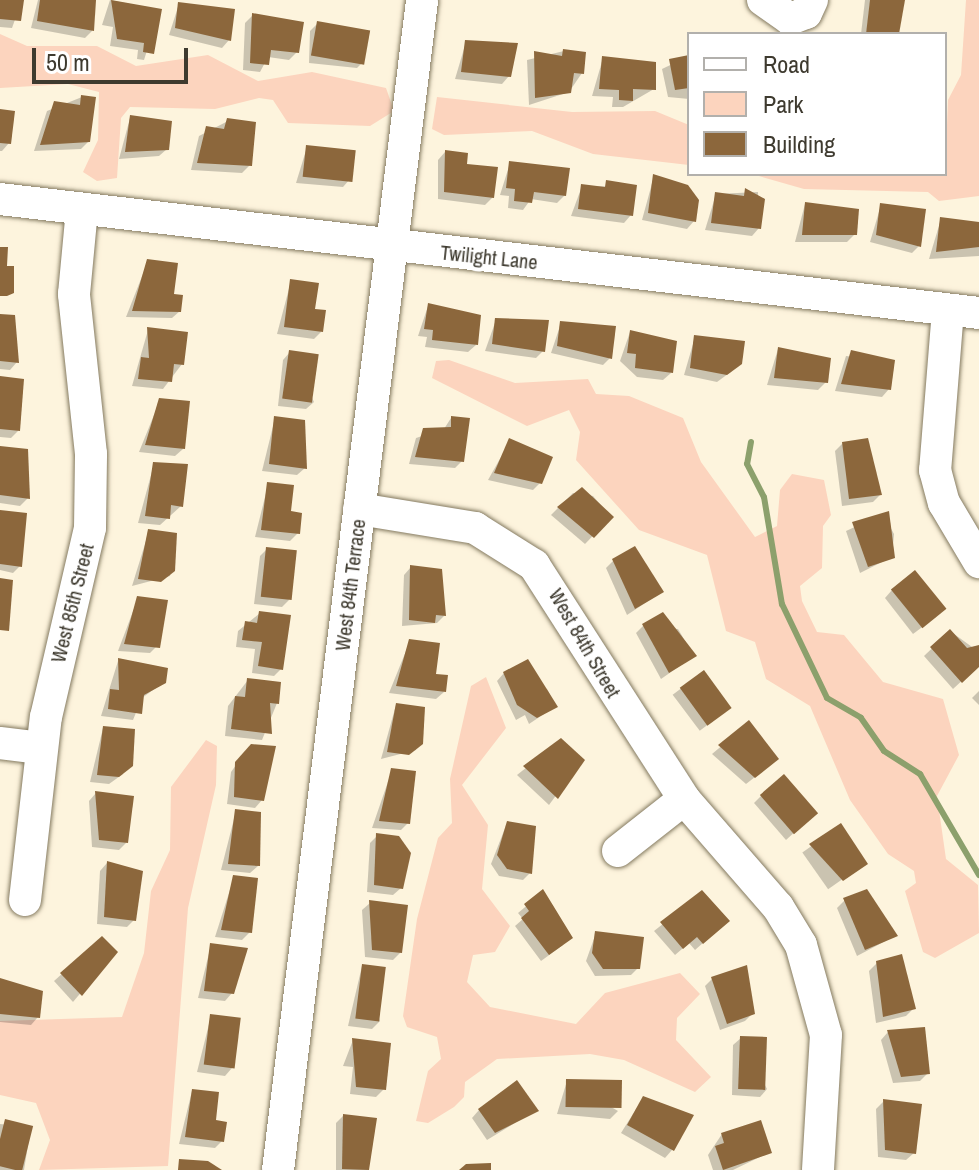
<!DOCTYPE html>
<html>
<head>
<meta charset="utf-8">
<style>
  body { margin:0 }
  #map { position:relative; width:979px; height:1170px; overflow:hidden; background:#fdf4dd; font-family:"Archivo Narrow",sans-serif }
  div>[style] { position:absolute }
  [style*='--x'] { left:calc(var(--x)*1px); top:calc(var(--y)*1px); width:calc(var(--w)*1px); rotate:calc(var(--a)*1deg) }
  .green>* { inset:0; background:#fcd4be }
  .shadow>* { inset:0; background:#0003; transform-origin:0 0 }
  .stream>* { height:6px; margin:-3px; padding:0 3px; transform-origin:3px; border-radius:3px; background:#8ca06c }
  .building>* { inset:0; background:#8c673c; transform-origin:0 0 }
  .roads { filter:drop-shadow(0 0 2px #847a60) drop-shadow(0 0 2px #847a60) }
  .minor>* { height:32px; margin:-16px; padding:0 16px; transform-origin:16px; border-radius:16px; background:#fff }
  span { translate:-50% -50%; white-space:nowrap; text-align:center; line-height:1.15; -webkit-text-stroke:8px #fff; paint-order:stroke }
  .street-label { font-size:20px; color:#3e3a2f }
  .legend { position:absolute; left:687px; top:32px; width:260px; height:144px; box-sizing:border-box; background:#fff; border:2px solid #b2b0ac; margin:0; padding:10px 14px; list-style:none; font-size:24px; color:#3e3a2f }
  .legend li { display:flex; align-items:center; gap:16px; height:40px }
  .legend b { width:40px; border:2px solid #b2b0ac }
  .scale { position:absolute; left:32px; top:48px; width:156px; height:36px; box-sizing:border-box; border:4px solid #3e3a2f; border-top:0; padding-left:10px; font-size:24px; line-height:28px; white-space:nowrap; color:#3e3a2f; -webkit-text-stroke:6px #fff; paint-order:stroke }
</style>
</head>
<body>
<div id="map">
  <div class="green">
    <i style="clip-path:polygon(966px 0,979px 0,979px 196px,939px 201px,928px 192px,804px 189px,752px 174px,945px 174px,948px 100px,961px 75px)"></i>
    <i style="clip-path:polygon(0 34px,27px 46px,97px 46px,136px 66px,208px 55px,258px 81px,312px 72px,386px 88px,394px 111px,370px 126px,288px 123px,273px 100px,259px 98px,215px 109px,130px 107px,121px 118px,117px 178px,97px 181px,83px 172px,98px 140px,99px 92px,68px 84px,0 88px)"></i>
    <i style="clip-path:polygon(437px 97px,572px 112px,655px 111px,689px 125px,689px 165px,593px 154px,532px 131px,444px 135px,432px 129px)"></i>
    <i style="clip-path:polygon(449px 360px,515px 383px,588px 379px,596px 394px,629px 396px,683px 418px,701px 462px,755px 537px,777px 526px,780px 490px,792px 474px,824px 480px,831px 515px,823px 526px,822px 568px,800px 586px,802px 601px,817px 632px,844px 635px,883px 682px,943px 699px,959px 755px,937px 796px,946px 859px,978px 885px,979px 933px,935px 958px,923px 952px,905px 891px,916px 883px,914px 871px,888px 854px,850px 800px,810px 706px,766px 679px,755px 642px,726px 631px,707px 555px,639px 530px,576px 460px,580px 432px,569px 410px,527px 426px,432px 378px,436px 361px)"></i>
    <i style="clip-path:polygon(486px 677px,506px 728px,462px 785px,488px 825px,482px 889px,510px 926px,495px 952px,473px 955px,467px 982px,490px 1007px,576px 1024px,605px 993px,680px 973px,700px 994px,677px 1018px,676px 1040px,711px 1077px,695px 1092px,624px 1060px,590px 1054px,497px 1059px,465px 1082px,464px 1097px,454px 1107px,428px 1123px,416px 1121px,428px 1071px,441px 1059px,437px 1037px,407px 1027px,403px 1016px,417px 919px,438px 838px,452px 823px,450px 779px,471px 686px)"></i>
    <i style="clip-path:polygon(206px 740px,217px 746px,216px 785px,188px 908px,168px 1166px,39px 1170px,50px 1140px,36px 1103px,0 1095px,0 1021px,122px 1017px,144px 953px,151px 891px,170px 850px,171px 787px)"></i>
  </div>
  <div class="shadow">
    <i style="clip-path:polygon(0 0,22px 0,12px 28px,0 27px)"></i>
    <i style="clip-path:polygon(38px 0,94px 0,92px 31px,85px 38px,31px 28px)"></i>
    <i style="clip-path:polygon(110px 0,160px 10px,144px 60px,137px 59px,138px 50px,110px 46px,113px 27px,102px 25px)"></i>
    <i style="clip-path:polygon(865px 0,903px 0,897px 34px,861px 34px)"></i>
    <i style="clip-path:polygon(179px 4px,229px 40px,222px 48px,169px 35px)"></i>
    <i style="clip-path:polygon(253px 15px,297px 52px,289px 60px,268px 57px,260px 72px,243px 70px,245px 23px)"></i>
    <i style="clip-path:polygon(318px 23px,364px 61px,357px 68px,309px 63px,310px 31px)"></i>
    <i style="clip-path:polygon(466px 42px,509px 76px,502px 84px,455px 79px)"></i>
    <i style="clip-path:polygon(564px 51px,582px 73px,569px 92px,529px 105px,527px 60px)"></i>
    <i style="clip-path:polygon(689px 56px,689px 99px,668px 97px,662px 69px)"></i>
    <i style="clip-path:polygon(603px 58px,654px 89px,623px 107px,612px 107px,613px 97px,592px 96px)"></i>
    <i style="clip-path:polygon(82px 97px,88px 142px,81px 149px,34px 151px,47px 111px)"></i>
    <i style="clip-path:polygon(0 113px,9px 143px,2px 151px,0 151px)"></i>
    <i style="clip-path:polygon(130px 118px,167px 149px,159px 156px,119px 159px)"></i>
    <i style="clip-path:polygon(228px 121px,250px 165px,242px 173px,191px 170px,199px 136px)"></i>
    <i style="clip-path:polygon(307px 147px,350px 179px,343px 187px,296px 183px)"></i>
    <i style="clip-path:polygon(445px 152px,493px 197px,485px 205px,438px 199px,438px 160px)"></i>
    <i style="clip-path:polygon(510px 163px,565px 195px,557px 203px,531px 199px,523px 210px,508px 208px,509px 196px,500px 195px)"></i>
    <i style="clip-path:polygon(654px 176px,694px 221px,687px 229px,642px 220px)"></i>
    <i style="clip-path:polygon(582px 186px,635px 187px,631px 215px,624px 223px,571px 216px)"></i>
    <i style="clip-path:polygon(758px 192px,759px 228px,752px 236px,705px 230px,716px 194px)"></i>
    <i style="clip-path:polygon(805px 204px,855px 234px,847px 242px,795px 242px)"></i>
    <i style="clip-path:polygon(881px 205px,919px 246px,912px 253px,870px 242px)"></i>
    <i style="clip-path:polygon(941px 219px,979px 224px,979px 256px,929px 259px)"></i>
    <i style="clip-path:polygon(148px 261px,180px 311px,172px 318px,126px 317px)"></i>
    <i style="clip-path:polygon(291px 281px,321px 332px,314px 339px,277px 334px)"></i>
    <i style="clip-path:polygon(428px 306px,476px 345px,468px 352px,425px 347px,427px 337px,418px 336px)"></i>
    <i style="clip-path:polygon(0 316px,17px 362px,10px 370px,0 369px)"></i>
    <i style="clip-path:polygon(496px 320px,543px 351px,536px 358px,485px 351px)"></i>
    <i style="clip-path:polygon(561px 323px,610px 358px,603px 365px,551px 353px)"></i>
    <i style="clip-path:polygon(148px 330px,182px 364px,163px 389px,132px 386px)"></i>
    <i style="clip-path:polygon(630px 332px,671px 373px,663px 380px,637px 377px,620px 361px)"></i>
    <i style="clip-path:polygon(695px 337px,732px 371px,717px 382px,684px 375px)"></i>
    <i style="clip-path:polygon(778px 349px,826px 382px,818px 390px,767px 385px)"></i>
    <i style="clip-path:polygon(290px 352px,314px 402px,306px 409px,278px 406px,283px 360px)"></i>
    <i style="clip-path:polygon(846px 356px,893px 361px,889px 389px,882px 397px,835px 391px)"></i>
    <i style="clip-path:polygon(0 379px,18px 431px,11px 438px,0 437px)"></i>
    <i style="clip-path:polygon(160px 400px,183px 449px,175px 456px,139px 452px)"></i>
    <i style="clip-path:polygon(275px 418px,305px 468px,297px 475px,262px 471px)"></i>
    <i style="clip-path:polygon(451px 418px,462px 461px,455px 468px,409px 464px,416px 438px,444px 429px)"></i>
    <i style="clip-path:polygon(510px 441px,540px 483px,533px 490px,488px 480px)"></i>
    <i style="clip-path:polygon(843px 443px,880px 495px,873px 502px,842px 506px,835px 451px)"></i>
    <i style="clip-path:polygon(0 448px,28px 498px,20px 506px,0 503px)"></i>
    <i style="clip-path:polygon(154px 464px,181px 506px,160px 525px,138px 523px)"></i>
    <i style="clip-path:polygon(268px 485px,298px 533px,290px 541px,255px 537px)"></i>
    <i style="clip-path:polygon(573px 493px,593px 496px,611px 517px,585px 544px,551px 515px)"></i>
    <i style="clip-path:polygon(0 512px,20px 566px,13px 573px,0 570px)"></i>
    <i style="clip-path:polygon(883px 514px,894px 534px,892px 557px,860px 573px,846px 531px)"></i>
    <i style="clip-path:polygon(149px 531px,175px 535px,170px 576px,132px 586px)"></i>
    <i style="clip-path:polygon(267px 549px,289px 600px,282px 607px,254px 604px,260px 556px)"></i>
    <i style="clip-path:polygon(614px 560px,662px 592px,627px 615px,606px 568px)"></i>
    <i style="clip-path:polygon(411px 567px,444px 616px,437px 623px,402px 626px,404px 575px)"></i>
    <i style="clip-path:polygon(892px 590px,937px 616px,913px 634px,885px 598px)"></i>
    <i style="clip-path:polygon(138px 598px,158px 645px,150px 653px,118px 651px)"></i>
    <i style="clip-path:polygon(260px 613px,281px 669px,274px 676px,252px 673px,255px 649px,236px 647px,238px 631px)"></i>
    <i style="clip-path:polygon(643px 626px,678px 629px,694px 656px,661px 679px,636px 633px)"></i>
    <i style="clip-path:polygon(950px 631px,979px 652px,979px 665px,953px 689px,924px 656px)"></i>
    <i style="clip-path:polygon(410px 641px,444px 692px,436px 699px,389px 693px)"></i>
    <i style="clip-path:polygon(118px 661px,164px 682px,142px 698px,133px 720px,101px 716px)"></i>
    <i style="left:703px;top:672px;width:45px;height:38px;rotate:53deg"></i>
    <i style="clip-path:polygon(504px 673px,547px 689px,556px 706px,529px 724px,525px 715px,516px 720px,497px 681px)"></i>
    <i style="clip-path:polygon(248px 680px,277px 703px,262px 740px,225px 736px,228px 706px)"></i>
    <i style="clip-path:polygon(979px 691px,979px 705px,972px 698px)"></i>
    <i style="clip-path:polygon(396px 705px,423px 708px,416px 750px,381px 759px)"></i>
    <i style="clip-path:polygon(749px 723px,769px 766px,746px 784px,712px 754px)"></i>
    <i style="clip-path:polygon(103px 728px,123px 774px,109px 784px,90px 782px)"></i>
    <i style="clip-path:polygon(561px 740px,582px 760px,549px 805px,517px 775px)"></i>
    <i style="clip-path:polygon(244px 754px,262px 800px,255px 808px,227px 804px,231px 772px)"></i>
    <i style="clip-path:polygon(392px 770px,408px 823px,401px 830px,372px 828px)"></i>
    <i style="clip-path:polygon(96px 793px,126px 843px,119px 850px,92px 847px,89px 801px)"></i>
    <i style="clip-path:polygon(761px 796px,808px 820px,786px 840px,754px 803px)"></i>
    <i style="clip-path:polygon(236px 811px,258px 866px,250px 873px,221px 870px)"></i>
    <i style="clip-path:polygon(507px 823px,530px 873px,523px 880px,499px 876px,491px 864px)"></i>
    <i style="left:840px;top:826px;width:45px;height:46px;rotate:55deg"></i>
    <i style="clip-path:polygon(377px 836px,401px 888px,393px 895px,367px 892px,370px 843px)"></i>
    <i style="clip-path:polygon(107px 863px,134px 920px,127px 927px,97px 924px,100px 871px)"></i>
    <i style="clip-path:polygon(234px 877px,250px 932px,242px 940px,215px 937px)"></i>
    <i style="clip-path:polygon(543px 892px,563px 945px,541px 961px,515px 926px,523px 919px,518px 913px)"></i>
    <i style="clip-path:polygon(702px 893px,720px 928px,695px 950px,689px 943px,675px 955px,654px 931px)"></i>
    <i style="clip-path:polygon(845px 900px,895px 936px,857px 956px,837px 908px)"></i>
    <i style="clip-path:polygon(370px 903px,401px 952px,393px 960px,365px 957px,362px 910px)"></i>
    <i style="clip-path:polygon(596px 933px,638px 968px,631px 975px,595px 976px,586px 961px)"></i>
    <i style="clip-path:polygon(102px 938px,115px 952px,73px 1002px,54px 981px)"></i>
    <i style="clip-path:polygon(211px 945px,232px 993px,225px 1001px,198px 998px)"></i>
    <i style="clip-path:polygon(877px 963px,914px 1008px,906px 1016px,876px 1023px,869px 971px)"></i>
    <i style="clip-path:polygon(362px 966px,380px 1021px,372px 1029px,348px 1026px)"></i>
    <i style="clip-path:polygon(712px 979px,753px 1013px,745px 1021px,720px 1030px,705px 986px)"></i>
    <i style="clip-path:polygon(0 981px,38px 1017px,31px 1025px,0 1022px)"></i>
    <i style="clip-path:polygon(211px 1016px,232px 1068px,225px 1076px,197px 1072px)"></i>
    <i style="clip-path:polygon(888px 1032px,928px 1073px,920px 1081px,893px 1083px,881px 1040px)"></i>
    <i style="clip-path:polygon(741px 1038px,767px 1089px,760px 1097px,732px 1095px,733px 1045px)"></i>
    <i style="clip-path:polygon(353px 1040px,384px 1089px,376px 1097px,350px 1094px,353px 1067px,343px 1066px)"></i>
    <i style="clip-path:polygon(567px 1081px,618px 1111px,610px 1119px,557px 1114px)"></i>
    <i style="clip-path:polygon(192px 1091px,222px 1141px,215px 1148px,179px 1144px)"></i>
    <i style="clip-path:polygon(643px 1098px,672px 1150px,665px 1158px,621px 1133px)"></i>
    <i style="clip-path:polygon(884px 1101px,914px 1153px,906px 1160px,878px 1157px,876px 1109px)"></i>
    <i style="clip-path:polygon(479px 1110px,536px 1110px,487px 1140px,472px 1118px)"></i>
    <i style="clip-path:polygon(343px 1116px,374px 1120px,367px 1170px,336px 1170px,336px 1123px)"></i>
    <i style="clip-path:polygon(0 1124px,31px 1127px,24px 1170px,0 1170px)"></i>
    <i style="clip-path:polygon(722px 1134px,770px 1152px,733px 1170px,713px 1170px,708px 1155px)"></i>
  </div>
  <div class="stream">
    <i style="--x:751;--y:442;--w:22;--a:100"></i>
    <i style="--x:747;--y:464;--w:37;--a:63"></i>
    <i style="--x:764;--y:497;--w:109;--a:80.5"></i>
    <i style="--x:782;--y:604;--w:104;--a:64.4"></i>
    <i style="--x:827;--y:698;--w:39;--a:30"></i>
    <i style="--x:861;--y:718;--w:40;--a:55.1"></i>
    <i style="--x:884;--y:751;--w:43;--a:32.6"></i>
    <i style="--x:920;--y:774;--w:117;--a:59.7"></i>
  </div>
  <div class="building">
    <i style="clip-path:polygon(0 0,24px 0,21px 21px,0 19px)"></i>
    <i style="clip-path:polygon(40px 0,96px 0,94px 31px,37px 21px)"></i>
    <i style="clip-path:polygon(111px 0,162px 9px,154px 54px,143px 52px,144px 43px,117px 39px)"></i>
    <i style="clip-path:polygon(870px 0,905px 0,899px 34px,866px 34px)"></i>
    <i style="clip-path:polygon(178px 2px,235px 9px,231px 41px,175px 28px)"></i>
    <i style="clip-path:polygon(252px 13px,304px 22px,299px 53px,271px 50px,269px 65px,250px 63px)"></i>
    <i style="left:317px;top:21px;width:54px;height:35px;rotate:10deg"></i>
    <i style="clip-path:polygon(465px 40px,518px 43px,511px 77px,461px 72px)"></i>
    <i style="clip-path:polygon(563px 49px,586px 52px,584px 74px,574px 73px,571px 93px,535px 98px,534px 51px,562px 56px)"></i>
    <i style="clip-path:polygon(689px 55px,689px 88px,675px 90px,669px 59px)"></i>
    <i style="clip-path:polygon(602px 56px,656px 62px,656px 90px,633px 89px,633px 101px,619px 100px,619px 90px,599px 89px)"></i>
    <i style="clip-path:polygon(81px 95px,96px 97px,90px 142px,40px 145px,54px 101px,80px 105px)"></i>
    <i style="clip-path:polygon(0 109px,15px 111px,11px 144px,0 143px)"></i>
    <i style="clip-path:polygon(130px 115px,172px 121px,169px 150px,125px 152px)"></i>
    <i style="clip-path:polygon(227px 118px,256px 122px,252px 166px,197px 163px,206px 126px,224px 129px)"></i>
    <i style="left:306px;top:145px;width:50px;height:32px;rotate:6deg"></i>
    <i style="clip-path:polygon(445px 150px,468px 153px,467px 164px,498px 167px,494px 198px,444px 192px)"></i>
    <i style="clip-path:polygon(509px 161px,570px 168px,566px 196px,534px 192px,532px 203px,514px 201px,515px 189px,506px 188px)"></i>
    <i style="clip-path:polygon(653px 174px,688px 185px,699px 200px,696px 222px,648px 213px)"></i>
    <i style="clip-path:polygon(606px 180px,637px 185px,633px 216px,578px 209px,581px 184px,605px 187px)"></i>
    <i style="clip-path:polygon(745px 188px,765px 199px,761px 229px,711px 223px,715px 192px,744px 196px)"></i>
    <i style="clip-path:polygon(805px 202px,859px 209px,857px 235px,802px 235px)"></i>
    <i style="clip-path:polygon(880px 203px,926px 209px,921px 247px,876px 235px)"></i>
    <i style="clip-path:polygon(940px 217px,979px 222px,979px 247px,936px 252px)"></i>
    <i style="clip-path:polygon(0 247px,8px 247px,7px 266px,14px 266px,14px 293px,7px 296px,0 296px)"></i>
    <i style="clip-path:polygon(147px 259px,178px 263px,174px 294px,183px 295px,181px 312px,132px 311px)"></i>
    <i style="clip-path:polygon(290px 279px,319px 283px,315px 309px,326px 310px,323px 332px,284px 327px)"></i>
    <i style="clip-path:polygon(428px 303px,481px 315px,478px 345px,432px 340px,433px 330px,424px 329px)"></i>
    <i style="clip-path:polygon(0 314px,15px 315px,19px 363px,0 361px)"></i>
    <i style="clip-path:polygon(495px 318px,549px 320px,545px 352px,492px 344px)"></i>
    <i style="clip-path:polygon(560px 321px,616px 326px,612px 359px,557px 346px)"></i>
    <i style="clip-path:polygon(147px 327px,188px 332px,184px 365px,174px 364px,172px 382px,138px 379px,141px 357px,149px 358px)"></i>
    <i style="clip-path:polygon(630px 330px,677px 341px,673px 373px,635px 368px,636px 354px,627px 353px)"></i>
    <i style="clip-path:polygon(694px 335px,745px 341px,742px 364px,727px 375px,690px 368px)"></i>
    <i style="clip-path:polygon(778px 347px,831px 358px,828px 383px,774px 378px)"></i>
    <i style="left:289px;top:350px;width:30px;height:49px;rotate:8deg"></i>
    <i style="clip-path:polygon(851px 350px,895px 360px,891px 390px,841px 384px)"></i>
    <i style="clip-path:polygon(0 376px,24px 379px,20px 431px,0 429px)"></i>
    <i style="clip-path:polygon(159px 398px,190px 401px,185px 449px,145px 445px)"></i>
    <i style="clip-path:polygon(274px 416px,305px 420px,307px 469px,269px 464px)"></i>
    <i style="clip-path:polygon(451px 416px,470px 418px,464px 462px,415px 457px,423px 428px,451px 427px)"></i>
    <i style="clip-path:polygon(509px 438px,553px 457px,542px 484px,494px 473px)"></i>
    <i style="clip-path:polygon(868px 438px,882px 495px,849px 499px,842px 442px)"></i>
    <i style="clip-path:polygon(0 446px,28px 449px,30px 499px,0 495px)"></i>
    <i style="clip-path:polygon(153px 462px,188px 464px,183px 507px,171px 505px,170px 519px,145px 516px)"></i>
    <i style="clip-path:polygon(267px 482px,294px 485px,291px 511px,302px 513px,300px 534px,261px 530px)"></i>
    <i style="clip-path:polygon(582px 487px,614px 517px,594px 538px,557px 507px)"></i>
    <i style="clip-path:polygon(0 510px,27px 513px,22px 567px,0 564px)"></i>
    <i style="clip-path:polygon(889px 511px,895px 558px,868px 567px,852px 522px)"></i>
    <i style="clip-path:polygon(148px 529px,177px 533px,175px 571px,161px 582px,138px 579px)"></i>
    <i style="clip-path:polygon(635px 546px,664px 592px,635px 609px,612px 559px)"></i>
    <i style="left:266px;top:547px;width:31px;height:50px;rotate:6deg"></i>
    <i style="clip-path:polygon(410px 565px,442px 569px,446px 616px,436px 615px,435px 623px,409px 620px)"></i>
    <i style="left:915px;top:570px;width:50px;height:31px;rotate:51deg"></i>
    <i style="clip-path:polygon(0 578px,13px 580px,9px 631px,0 630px)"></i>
    <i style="clip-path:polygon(137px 596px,168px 600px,160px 648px,124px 644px)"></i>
    <i style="clip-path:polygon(259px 611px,291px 615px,283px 670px,258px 666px,262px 642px,242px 640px,245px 621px,257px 623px)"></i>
    <i style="clip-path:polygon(663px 612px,697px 656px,669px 673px,642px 624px)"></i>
    <i style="clip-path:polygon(950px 629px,967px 648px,979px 645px,979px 667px,962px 683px,930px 647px)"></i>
    <i style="clip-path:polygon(409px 639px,440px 643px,436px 674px,448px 675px,446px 692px,396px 686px)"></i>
    <i style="clip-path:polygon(118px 658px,168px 668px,166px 683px,144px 695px,142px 714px,108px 709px,110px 689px,119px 690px)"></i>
    <i style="clip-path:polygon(528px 659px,558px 707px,537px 718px,517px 705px,503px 672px)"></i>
    <i style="left:704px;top:670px;width:47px;height:30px;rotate:54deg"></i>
    <i style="clip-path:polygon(247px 678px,281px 682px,279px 704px,270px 703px,272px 734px,231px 729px,235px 696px,245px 697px)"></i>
    <i style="clip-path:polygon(396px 703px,425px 707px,423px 744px,409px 755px,387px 752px)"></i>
    <i style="clip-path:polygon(749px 720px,779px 759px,755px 778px,718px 745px)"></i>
    <i style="clip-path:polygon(103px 726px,135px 729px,133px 766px,119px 777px,97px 775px)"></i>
    <i style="clip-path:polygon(561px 738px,585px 760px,558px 799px,523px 766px)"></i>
    <i style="clip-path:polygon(251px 744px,276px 746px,264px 801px,234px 797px,235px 762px)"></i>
    <i style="clip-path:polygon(391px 768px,416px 771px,410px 824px,379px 821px)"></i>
    <i style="left:784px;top:774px;width:52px;height:32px;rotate:49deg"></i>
    <i style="clip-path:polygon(95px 791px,134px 796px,128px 843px,99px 840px)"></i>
    <i style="clip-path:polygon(235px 809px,261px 812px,260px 866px,228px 864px)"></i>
    <i style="clip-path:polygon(507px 821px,536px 826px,532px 874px,507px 869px,497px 855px)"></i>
    <i style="clip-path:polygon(841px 823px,868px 864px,843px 881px,809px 844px)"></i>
    <i style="clip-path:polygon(376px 833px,399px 836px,411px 853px,403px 889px,374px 885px)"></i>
    <i style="clip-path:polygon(107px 861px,143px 871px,136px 921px,104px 917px)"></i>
    <i style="clip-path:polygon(233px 875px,258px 878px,252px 933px,221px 930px)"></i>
    <i style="clip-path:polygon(543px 889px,573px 938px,549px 955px,521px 918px,529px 911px,524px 904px)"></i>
    <i style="clip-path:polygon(867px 889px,898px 936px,865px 950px,843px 898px)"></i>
    <i style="clip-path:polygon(702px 890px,730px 921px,703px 944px,697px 937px,683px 949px,660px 922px)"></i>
    <i style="clip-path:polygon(369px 900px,408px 905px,402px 953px,372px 950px)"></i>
    <i style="clip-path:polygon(595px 931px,644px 937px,640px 969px,603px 969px,592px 953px)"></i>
    <i style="clip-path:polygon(102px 936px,118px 952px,82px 996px,60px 973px)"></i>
    <i style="clip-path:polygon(210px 943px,248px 948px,234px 994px,204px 991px)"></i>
    <i style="clip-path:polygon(902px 954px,916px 1009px,883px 1017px,876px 961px)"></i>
    <i style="left:362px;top:964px;width:24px;height:55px;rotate:7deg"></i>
    <i style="clip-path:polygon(747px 965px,755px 1014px,727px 1024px,711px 977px)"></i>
    <i style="clip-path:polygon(0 978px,43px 991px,40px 1018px,0 1014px)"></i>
    <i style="left:210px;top:1014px;width:31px;height:51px;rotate:7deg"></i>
    <i style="clip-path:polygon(925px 1027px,930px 1074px,901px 1077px,887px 1030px)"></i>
    <i style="left:740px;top:1036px;width:27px;height:53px;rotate:2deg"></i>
    <i style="clip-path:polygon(352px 1038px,391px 1043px,386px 1090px,356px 1087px)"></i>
    <i style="left:566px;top:1079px;width:56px;height:28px;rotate:1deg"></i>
    <i style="clip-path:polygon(517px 1080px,539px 1111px,495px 1133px,478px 1109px)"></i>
    <i style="clip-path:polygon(192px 1089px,219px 1092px,216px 1120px,227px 1122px,224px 1142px,185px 1137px)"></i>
    <i style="clip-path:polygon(643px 1096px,694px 1115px,674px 1151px,627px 1125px)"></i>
    <i style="clip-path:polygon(883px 1099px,922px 1104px,916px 1154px,885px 1150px)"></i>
    <i style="clip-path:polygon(343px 1114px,377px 1118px,369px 1170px,342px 1169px)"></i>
    <i style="left:5px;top:1119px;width:29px;height:47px;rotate:14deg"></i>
    <i style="clip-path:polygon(761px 1120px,772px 1153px,723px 1170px,715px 1146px,724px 1143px,721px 1133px)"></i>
    <i style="clip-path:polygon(179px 1159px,208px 1161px,222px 1170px,178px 1170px)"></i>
    <i style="clip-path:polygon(491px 1163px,491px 1170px,459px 1170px,466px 1164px)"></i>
  </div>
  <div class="roads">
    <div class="minor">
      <i style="--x:763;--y:0;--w:33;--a:35"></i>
      <i style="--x:790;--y:19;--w:17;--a:-21"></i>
      <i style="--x:806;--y:13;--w:14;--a:-65"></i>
      <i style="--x:0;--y:199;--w:986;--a:6.64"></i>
      <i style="--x:948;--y:310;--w:161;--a:94.6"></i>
      <i style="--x:935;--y:470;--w:34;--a:75"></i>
      <i style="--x:944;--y:503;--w:69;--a:59.3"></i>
      <i style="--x:359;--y:509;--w:118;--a:9.3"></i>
      <i style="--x:475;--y:528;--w:70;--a:32.1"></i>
      <i style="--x:534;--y:565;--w:278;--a:57.3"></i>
      <i style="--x:684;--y:799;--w:143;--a:49"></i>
      <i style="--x:778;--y:907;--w:44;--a:58.8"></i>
      <i style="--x:801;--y:945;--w:93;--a:74.5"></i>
      <i style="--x:826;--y:1035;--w:135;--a:93.4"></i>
      <i style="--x:0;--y:743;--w:41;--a:7"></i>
      <i style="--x:618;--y:851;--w:84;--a:-38.2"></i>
      <i style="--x:25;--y:900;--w:184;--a:-83.5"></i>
      <i style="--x:46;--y:717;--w:194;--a:-76.9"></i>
      <i style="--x:90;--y:528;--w:74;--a:-89.2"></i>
      <i style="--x:91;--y:454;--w:161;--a:-96.1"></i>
      <i style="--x:74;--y:294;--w:85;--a:-84.6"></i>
      <i style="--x:278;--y:1170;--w:1179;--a:-82.98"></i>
    </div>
  </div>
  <div class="street-label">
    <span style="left:489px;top:257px;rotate:6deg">Twilight Lane</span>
    <span style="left:350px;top:585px;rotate:-83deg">West 84th Terrace</span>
    <span style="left:72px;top:603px;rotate:-76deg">West 85th Street</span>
    <span style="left:585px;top:643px;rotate:60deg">West 84th Street</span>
  </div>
  <ul class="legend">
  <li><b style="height:10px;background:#fff"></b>Road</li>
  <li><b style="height:22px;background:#fcd4be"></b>Park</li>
  <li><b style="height:22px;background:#8c673c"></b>Building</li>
  </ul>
  <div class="scale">50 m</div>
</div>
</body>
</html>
